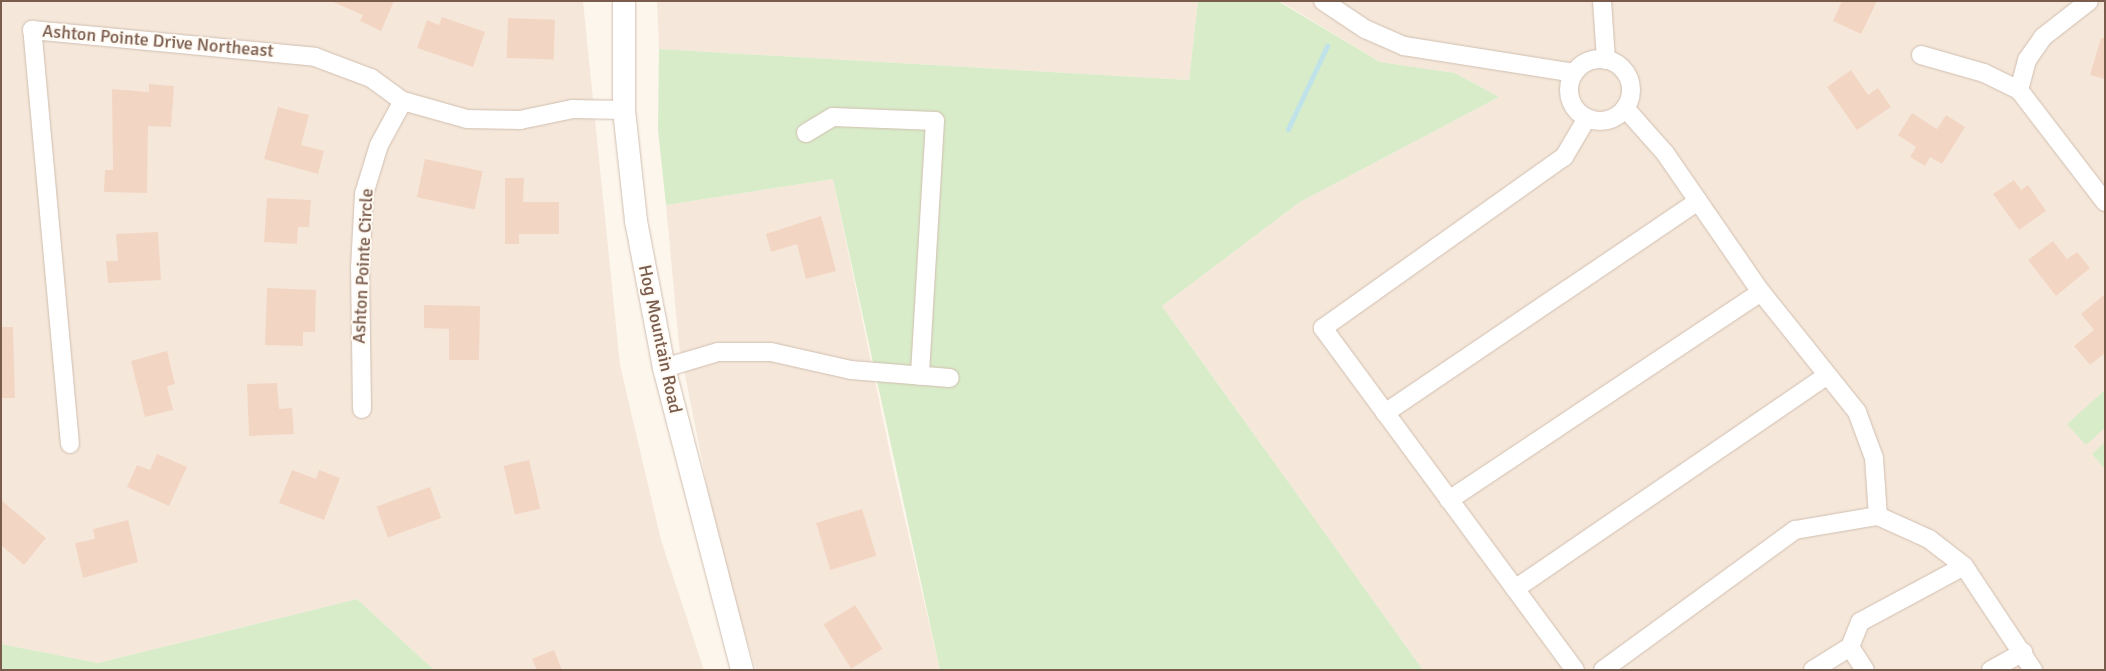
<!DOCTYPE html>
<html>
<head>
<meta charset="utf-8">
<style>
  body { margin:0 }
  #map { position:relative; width:2106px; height:671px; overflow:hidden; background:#fdf6ec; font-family:Signika,sans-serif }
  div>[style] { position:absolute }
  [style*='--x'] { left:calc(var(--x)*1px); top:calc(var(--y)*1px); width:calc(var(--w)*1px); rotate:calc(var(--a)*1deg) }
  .residential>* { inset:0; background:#f5e8da }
  .green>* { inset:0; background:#d8ecc9 }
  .stream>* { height:5px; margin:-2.5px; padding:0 2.5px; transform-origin:2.5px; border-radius:2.5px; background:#bfe3e8 }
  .building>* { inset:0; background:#f3d5c3; transform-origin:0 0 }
  .roads { filter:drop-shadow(0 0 1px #d1beb0) drop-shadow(0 0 1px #d1beb0) }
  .minor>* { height:18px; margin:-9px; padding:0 9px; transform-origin:9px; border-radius:9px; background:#fff }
  .minor>.ring { margin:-9px; padding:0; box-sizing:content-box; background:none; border:18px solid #fff; border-radius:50% }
  .tertiary>* { height:22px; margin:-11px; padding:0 11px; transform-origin:11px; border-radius:11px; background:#fff }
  span { translate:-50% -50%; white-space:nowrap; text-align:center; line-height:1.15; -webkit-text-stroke:4px #fffaf3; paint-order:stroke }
  .street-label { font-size:18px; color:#7a5c4d }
  .frame { position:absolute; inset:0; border:2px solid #7a5c4d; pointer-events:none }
</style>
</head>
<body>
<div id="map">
  <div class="residential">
    <i style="clip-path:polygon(1px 1px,583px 1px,620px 365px,661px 540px,704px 670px,434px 670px,357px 599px,98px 663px,1px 644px)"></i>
    <i style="clip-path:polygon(657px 1px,1198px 1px,1189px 80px,659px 49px)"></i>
    <i style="clip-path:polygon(1280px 1px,2105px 1px,2105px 670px,1423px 670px,1162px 306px,1300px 202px,1499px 97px,1455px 73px,1380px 62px)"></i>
    <i style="clip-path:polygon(833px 179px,894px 472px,940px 670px,756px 670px,721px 555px,679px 345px,666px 205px)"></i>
  </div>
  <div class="green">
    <i style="clip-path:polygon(1198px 1px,1278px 1px,1380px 62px,1455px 73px,1499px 97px,1300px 202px,1162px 306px,1423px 670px,940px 670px,833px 179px,666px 205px,658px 130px,659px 49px,1189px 80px)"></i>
    <i style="clip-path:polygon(2105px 390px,2105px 428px,2086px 445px,2067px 424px)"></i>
    <i style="clip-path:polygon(2105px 442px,2105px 469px,2092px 454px)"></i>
    <i style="clip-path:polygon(357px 599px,434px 670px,1px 670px,1px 644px,98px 663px)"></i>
  </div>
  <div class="stream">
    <i style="--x:1288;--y:129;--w:92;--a:-64.8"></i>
  </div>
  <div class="building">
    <i style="clip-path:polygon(331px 1px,394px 1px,381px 31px,360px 21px,363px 15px)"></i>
    <i style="clip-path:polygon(1842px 1px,1877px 1px,1861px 34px,1833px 21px)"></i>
    <i style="clip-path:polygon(442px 17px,485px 32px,473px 67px,417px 48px,427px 20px,439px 25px)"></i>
    <i style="left:508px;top:18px;width:47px;height:40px;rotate:2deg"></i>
    <i style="clip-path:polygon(2101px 38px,2105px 38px,2105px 79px,2090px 75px)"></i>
    <i style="clip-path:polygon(1851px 70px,1868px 95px,1878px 88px,1891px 107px,1857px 130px,1827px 87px)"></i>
    <i style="clip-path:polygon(149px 84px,174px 86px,171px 127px,148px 126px,147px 193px,104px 192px,105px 170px,113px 170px,112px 89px,149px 92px)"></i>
    <i style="clip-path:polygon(278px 107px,309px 115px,301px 145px,324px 151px,318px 174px,264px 159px)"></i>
    <i style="clip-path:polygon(1912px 113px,1937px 129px,1946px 115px,1965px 127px,1942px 164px,1930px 157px,1925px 166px,1910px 157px,1916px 147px,1898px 135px)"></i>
    <i style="left:425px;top:159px;width:59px;height:39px;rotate:12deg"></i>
    <i style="clip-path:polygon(505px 178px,524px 178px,523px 202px,559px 202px,559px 234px,519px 234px,519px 244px,505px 244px)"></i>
    <i style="clip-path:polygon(2014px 180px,2021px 190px,2028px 185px,2046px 211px,2019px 230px,1993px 194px)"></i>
    <i style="clip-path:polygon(267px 198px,311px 200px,309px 227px,298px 227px,297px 244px,264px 242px)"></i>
    <i style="clip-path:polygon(821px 216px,836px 271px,806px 279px,797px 244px,771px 252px,766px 234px)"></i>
    <i style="clip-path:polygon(158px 232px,161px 280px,108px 283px,106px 261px,118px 261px,116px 234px)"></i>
    <i style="clip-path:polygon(2053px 241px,2067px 259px,2077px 252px,2090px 268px,2056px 296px,2028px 260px)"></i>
    <i style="clip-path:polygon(267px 288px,316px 290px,315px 332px,303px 332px,303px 346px,265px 345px)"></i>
    <i style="clip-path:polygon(2105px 294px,2105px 353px,2090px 365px,2074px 346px,2094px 330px,2081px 314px)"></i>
    <i style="clip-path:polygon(424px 305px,480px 306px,479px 360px,449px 360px,449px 329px,424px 328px)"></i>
    <i style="clip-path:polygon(1px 327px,13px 327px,15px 398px,1px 398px)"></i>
    <i style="clip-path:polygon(167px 351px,175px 384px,167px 386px,173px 410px,145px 417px,131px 361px)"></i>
    <i style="clip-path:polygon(277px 383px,279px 409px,292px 408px,294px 434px,249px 436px,247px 384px)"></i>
    <i style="clip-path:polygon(157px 454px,187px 467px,169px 506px,127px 487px,137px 465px,150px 470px)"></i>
    <i style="left:529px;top:460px;width:50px;height:26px;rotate:77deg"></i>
    <i style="clip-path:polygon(292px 470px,316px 479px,319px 470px,340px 478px,324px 520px,279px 503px)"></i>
    <i style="left:430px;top:487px;width:33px;height:57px;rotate:70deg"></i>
    <i style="clip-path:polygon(1px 500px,46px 538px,24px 565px,1px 545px)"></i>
    <i style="left:862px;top:509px;width:49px;height:48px;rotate:73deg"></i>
    <i style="clip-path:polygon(128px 520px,138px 562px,83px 578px,75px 543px,95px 539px,93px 529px)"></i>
    <i style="left:855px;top:605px;width:52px;height:37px;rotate:58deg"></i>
    <i style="clip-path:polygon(554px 650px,562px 670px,537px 670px,532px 659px)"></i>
  </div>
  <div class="roads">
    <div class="minor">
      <i style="--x:1323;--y:1;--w:50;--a:33.7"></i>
      <i style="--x:1365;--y:29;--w:43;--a:23.6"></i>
      <i style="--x:1404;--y:46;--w:172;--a:9"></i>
      <i style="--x:1602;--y:1;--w:59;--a:86.1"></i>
      <i style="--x:1921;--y:55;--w:66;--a:15.9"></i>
      <i style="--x:1984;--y:73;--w:39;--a:26"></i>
      <i style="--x:2019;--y:90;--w:141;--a:52.5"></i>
      <i class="ring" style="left:1569px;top:59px;width:44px;height:44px"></i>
      <i style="--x:2019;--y:90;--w:31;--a:-75"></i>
      <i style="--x:2027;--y:60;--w:28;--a:-55"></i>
      <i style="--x:2043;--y:37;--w:58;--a:-38"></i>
      <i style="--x:1625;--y:108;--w:60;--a:48.4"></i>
      <i style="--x:1665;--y:153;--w:169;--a:55.4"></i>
      <i style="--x:1761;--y:292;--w:154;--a:51.3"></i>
      <i style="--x:1857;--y:412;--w:49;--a:69.7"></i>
      <i style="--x:1874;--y:458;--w:58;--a:86.1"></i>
      <i style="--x:1878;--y:516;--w:56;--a:24.3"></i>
      <i style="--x:1929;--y:539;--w:44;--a:37.6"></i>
      <i style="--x:1964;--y:566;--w:125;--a:56.4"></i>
      <i style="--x:806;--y:133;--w:31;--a:-31"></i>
      <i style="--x:833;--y:117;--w:102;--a:2.2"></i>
      <i style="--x:935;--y:121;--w:255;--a:93.4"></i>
      <i style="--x:664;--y:368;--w:56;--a:-16.5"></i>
      <i style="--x:718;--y:352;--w:53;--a:0"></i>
      <i style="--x:771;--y:352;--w:82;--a:12.7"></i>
      <i style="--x:851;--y:370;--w:99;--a:4.6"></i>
      <i style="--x:362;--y:409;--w:141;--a:-90.8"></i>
      <i style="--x:360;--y:268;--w:74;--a:-86.9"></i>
      <i style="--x:364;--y:194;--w:51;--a:-73"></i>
      <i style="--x:379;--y:145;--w:50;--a:-61.4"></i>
      <i style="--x:1385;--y:413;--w:378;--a:-34.1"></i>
      <i style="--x:70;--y:444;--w:416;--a:-95.2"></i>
      <i style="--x:32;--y:30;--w:284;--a:5.4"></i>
      <i style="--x:315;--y:57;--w:60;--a:20.6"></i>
      <i style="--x:371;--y:78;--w:39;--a:36"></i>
      <i style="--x:403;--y:101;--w:66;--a:15.7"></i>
      <i style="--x:467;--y:119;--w:53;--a:1.1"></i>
      <i style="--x:520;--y:120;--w:53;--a:-11.9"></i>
      <i style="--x:572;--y:109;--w:52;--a:1.1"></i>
      <i style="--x:1449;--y:500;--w:375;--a:-33.7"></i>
      <i style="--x:1515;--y:589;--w:378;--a:-34.4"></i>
      <i style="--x:1850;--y:647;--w:27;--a:57"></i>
      <i style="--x:1575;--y:670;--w:425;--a:-126.4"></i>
      <i style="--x:1323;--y:328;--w:296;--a:-35.4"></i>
      <i style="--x:1564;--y:157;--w:45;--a:-59.5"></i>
      <i style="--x:1603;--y:670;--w:238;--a:-36.1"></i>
      <i style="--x:1795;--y:530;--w:84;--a:-9.6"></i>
      <i style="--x:1813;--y:670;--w:44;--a:-31.9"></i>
      <i style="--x:1850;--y:647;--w:27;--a:-68"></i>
      <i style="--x:1860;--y:622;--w:118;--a:-28.3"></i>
      <i style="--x:1991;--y:670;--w:37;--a:-29"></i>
    </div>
    <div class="tertiary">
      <i style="--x:624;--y:1;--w:109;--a:90"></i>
      <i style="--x:624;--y:110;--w:112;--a:83.8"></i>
      <i style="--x:636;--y:221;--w:150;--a:79.2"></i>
      <i style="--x:664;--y:368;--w:312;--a:75.5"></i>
    </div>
  </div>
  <div class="street-label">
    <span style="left:158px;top:41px;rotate:5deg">Ashton Pointe Drive Northeast</span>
    <span style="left:363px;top:266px;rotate:-87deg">Ashton Pointe Circle</span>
    <span style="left:660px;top:339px;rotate:78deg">Hog Mountain Road</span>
  </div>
  <div class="frame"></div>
</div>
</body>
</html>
